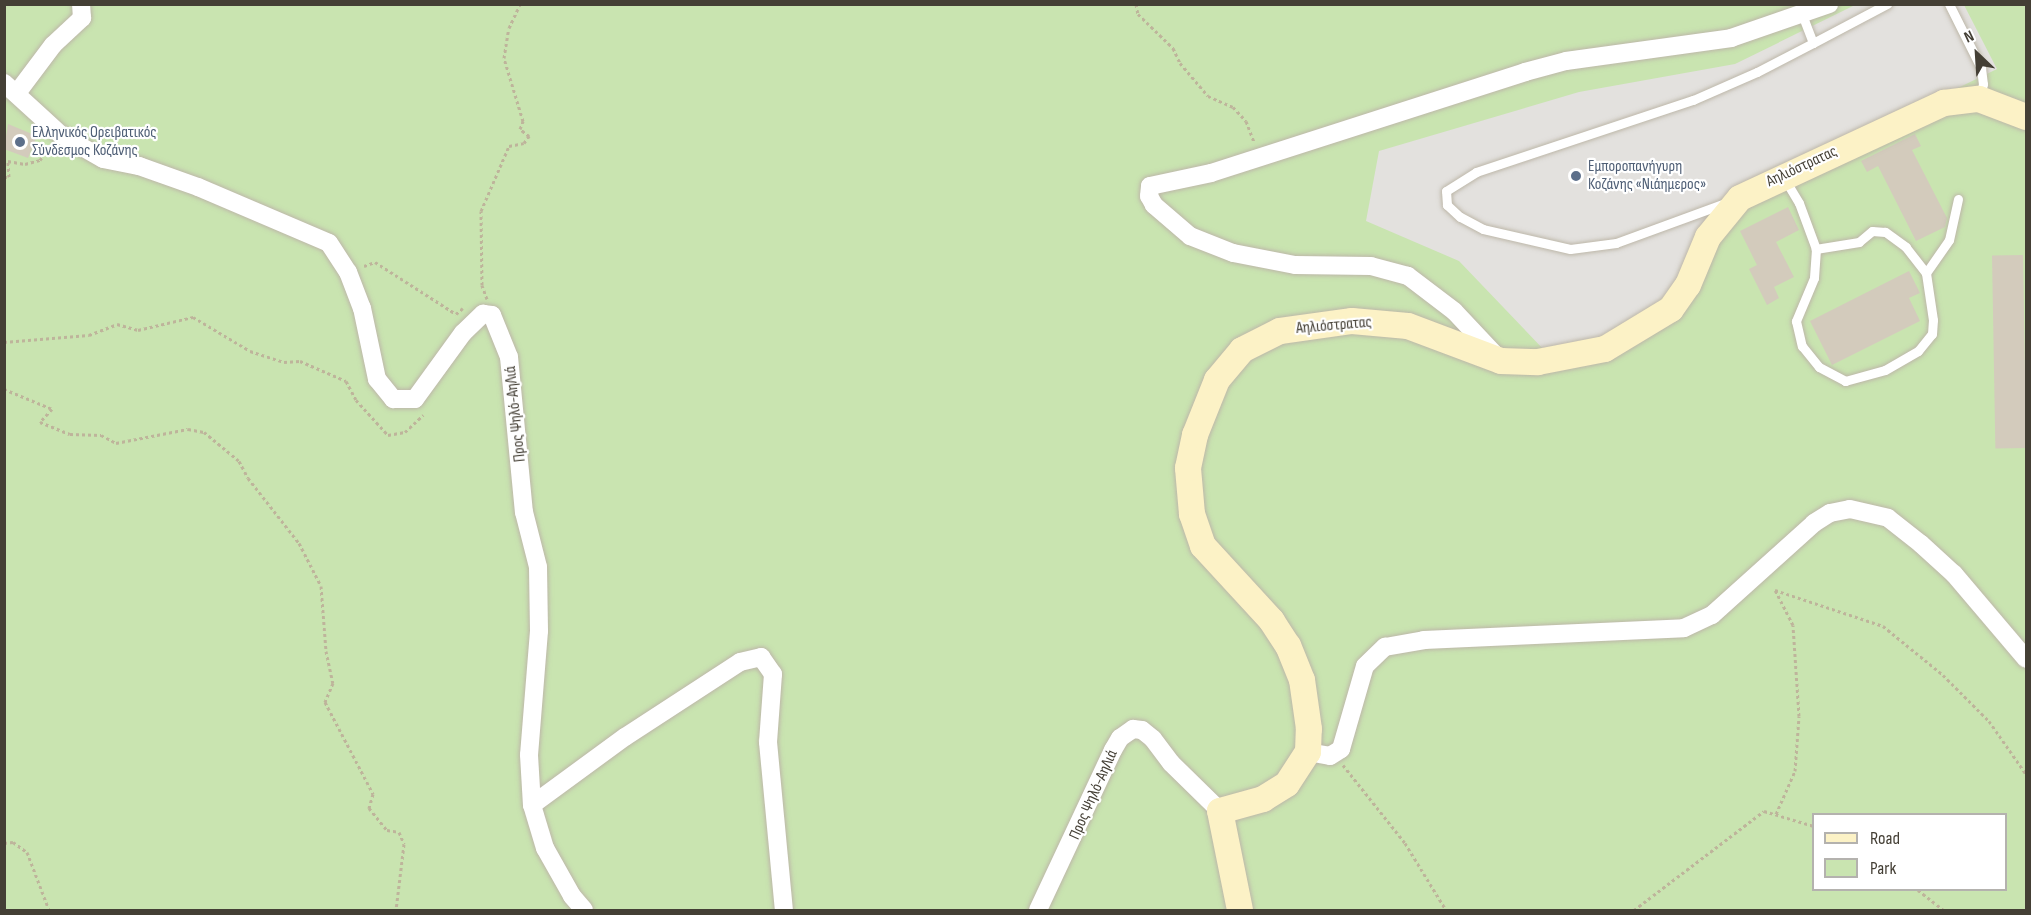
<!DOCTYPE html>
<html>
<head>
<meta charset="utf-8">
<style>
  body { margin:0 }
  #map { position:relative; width:2031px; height:915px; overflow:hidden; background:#f2efe6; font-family:"Sofia Sans Condensed",sans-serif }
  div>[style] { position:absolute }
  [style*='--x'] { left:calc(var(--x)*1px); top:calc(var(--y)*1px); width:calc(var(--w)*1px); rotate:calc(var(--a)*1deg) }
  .green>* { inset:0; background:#c9e4b0 }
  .parking>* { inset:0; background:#e3e1de }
  .building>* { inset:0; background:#d3cbbc; transform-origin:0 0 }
  .path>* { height:3px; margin-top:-1.5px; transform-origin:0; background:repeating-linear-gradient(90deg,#beb49b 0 3px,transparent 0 6px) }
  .roads { filter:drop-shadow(0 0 2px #bdb7a9) drop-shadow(0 0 2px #bdb7a9) }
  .lane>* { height:9px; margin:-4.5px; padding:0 4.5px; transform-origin:4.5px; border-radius:4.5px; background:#fff }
  .street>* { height:18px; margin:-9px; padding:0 9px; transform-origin:9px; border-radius:9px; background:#fff }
  .secondary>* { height:26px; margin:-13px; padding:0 13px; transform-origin:13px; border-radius:13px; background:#fcf2c6 }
  .dots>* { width:16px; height:16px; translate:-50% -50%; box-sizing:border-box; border:3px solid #fff; border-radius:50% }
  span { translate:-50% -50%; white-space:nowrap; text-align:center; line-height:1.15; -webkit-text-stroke:4.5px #fff; paint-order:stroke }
  .service-label { font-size:16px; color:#4e5e75 }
  .left { translate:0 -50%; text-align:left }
  .street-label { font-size:16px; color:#443f35 }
  .frame { position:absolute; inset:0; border:6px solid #443f35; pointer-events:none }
  .legend { position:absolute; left:1812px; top:813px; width:195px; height:78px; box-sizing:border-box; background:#fff; border:2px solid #b4b2ae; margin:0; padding:8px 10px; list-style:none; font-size:18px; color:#443f35 }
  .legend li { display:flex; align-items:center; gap:12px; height:30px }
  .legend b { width:30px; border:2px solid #b4b2ae }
  .north { position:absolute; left:1947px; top:24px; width:60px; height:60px; -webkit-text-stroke:4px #fff; paint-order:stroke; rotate:335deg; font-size:16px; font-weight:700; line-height:24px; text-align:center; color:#443f35 }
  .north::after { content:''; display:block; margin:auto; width:21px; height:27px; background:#443f35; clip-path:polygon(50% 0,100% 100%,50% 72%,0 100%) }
</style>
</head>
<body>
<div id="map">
  <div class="green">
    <i style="clip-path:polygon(evenodd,5px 5px,2026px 5px,2026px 910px,5px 910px,5px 5px,1814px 814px,2006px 814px,2006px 890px,1814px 890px,1814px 814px)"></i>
  </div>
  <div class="parking">
    <i style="clip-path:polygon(1855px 5px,1964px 5px,1997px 69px,1725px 201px,1677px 282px,1660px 301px,1639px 317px,1591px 345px,1545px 351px,1459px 261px,1366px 221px,1379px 151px,1579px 92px,1735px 64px)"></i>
  </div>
  <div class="building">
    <i style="clip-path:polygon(8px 124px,37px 136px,28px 158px,4px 149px)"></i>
    <i style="clip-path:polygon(1915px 134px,1921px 146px,1912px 150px,1947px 218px,1945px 227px,1916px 241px,1878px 166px,1867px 172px,1861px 161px)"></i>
    <i style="clip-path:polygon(1788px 207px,1799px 230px,1776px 242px,1794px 277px,1774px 287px,1779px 298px,1767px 305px,1749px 269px,1757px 265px,1740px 231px)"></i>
    <i style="left:2023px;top:255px;width:193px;height:31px;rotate:89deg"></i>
    <i style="clip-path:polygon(1909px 271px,1920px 293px,1909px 298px,1920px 321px,1832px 365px,1810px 321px)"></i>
  </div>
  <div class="path">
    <i style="--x:1136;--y:4;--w:10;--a:79"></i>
    <i style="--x:1138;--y:14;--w:49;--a:44.2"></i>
    <i style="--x:1173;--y:48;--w:17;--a:65"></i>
    <i style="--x:1180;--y:63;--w:43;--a:49.7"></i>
    <i style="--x:1208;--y:96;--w:27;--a:24"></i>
    <i style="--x:1233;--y:107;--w:19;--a:47"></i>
    <i style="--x:1246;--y:121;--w:22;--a:69"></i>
    <i style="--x:4;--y:177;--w:5;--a:0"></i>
    <i style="--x:9;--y:177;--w:16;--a:-94"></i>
    <i style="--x:8;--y:161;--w:17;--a:10"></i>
    <i style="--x:25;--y:164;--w:16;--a:-15"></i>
    <i style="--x:40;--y:160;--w:9;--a:-54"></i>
    <i style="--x:4;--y:200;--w:12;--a:90"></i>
    <i style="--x:364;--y:266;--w:12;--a:-20"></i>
    <i style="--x:375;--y:262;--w:96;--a:32.7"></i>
    <i style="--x:456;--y:314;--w:9;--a:-41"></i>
    <i style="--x:487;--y:299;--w:15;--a:-110"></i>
    <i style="--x:482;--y:285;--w:74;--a:-90.8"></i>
    <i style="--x:481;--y:211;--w:71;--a:-66.7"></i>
    <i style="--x:509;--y:146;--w:15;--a:-11"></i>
    <i style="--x:524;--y:143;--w:9;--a:-54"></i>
    <i style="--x:529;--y:136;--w:11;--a:-142"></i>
    <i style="--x:520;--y:129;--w:9;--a:-69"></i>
    <i style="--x:523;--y:121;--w:66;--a:-106.8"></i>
    <i style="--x:504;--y:58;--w:30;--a:-81"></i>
    <i style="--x:509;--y:28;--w:26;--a:-65"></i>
    <i style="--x:4;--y:342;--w:85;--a:-4.7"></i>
    <i style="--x:89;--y:335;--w:30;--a:-21"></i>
    <i style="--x:117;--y:324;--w:22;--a:16"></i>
    <i style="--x:138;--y:330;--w:57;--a:-13.3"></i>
    <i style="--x:193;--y:317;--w:66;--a:30.8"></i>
    <i style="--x:250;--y:351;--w:36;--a:18"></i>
    <i style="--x:284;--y:362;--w:16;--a:-4"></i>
    <i style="--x:300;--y:361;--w:50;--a:23.5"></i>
    <i style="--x:346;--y:381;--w:21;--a:62"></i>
    <i style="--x:356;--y:400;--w:47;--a:47.6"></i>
    <i style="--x:388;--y:435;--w:17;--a:-10"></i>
    <i style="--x:405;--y:432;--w:25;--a:-43"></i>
    <i style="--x:4;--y:389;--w:52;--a:22.6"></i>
    <i style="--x:52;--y:409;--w:18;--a:133"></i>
    <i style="--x:40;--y:422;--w:32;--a:22"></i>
    <i style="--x:70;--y:434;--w:31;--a:2"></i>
    <i style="--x:101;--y:435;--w:17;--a:28"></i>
    <i style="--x:116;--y:443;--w:73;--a:-11"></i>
    <i style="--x:188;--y:429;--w:16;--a:11"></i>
    <i style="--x:204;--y:432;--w:45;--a:39.6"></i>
    <i style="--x:239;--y:461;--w:19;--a:62"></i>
    <i style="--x:248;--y:478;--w:83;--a:51.9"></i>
    <i style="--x:299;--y:543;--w:48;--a:62.9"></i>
    <i style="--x:321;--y:586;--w:65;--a:85.6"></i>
    <i style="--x:326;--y:651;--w:33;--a:78"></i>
    <i style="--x:333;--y:683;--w:21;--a:113"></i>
    <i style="--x:325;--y:702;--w:104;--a:62.4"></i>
    <i style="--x:373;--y:794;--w:15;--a:106"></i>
    <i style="--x:369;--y:808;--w:28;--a:51"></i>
    <i style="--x:387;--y:830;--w:12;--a:9"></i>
    <i style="--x:399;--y:832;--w:13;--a:67"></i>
    <i style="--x:404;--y:844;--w:66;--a:96.9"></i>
    <i style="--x:1343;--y:765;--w:100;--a:51.5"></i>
    <i style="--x:1405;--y:843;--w:79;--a:58.5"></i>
    <i style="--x:1776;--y:814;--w:47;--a:-66.2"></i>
    <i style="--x:1795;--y:771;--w:55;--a:-85.8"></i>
    <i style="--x:1799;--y:716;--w:91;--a:-93.8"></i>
    <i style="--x:1793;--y:625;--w:39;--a:-117"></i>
    <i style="--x:1775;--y:590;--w:114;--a:18.4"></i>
    <i style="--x:1883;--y:626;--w:77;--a:39.2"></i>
    <i style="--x:1943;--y:675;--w:65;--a:45"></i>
    <i style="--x:1989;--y:721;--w:65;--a:55.1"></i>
    <i style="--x:4;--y:843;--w:9;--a:-6"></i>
    <i style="--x:13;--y:842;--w:17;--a:36"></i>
    <i style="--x:27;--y:852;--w:62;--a:69.2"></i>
    <i style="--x:1918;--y:890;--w:33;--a:38"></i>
    <i style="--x:1634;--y:910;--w:163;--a:-37.3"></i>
    <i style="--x:1764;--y:811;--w:52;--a:16.7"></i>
  </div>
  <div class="roads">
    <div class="lane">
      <i style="--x:1949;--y:4;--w:72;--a:63.4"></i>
      <i style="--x:1981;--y:68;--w:16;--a:83"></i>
      <i style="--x:1983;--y:84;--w:12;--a:104"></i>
      <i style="--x:1813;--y:43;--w:84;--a:-27.8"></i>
      <i style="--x:1784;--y:178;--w:29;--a:59"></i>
      <i style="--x:1799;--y:203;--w:49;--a:69.7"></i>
      <i style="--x:1816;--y:249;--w:29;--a:94"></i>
      <i style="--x:1814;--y:278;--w:47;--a:112.7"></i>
      <i style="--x:1796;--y:321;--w:26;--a:77"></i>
      <i style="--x:1802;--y:346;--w:27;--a:51"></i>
      <i style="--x:1819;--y:367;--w:30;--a:28"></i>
      <i style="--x:1845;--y:381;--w:41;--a:-15.4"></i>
      <i style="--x:1885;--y:370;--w:38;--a:-30"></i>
      <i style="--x:1918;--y:351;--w:22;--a:-51"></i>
      <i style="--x:1932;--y:334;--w:14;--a:-86"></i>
      <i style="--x:1933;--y:320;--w:48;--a:-98.5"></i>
      <i style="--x:1926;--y:273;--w:33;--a:-128"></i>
      <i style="--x:1906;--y:247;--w:26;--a:-144"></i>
      <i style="--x:1885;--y:232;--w:13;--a:-176"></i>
      <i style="--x:1872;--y:231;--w:17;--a:140"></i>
      <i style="--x:1859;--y:242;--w:44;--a:170.8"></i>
      <i style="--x:1728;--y:202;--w:119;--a:159.9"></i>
      <i style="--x:1616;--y:243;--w:46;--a:172.6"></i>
      <i style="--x:1570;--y:249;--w:89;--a:-167.1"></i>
      <i style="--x:1483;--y:229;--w:26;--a:-152"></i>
      <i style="--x:1460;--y:217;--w:18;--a:-137"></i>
      <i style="--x:1447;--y:205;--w:14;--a:-94"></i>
      <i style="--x:1446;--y:191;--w:36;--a:-32"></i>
      <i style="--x:1476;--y:172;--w:229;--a:-18.4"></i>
      <i style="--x:1693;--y:100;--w:70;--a:-23.6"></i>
      <i style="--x:1757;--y:72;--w:63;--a:-27.4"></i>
      <i style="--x:1813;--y:43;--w:30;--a:-111"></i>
      <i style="--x:1926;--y:273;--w:40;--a:-55.1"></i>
      <i style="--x:1949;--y:240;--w:42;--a:-77.6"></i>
    </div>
    <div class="street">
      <i style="--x:4;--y:83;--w:77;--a:42.4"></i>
      <i style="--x:61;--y:135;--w:48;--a:29.7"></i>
      <i style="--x:103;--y:159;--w:37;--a:11"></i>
      <i style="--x:139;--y:166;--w:63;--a:19.6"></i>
      <i style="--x:198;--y:187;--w:142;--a:23.1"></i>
      <i style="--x:329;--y:243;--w:35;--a:57"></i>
      <i style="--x:348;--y:272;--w:39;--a:69"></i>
      <i style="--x:362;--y:308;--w:73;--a:78.1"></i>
      <i style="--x:377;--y:379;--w:26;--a:51"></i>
      <i style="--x:393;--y:399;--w:22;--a:0"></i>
      <i style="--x:415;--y:399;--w:82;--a:-54"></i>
      <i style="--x:463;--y:333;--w:28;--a:-44"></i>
      <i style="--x:483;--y:314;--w:9;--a:6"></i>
      <i style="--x:492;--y:315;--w:45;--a:68"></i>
      <i style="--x:509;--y:357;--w:156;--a:84.5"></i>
      <i style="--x:524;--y:512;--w:57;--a:75.7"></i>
      <i style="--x:538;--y:567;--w:64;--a:89.1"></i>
      <i style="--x:539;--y:631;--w:124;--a:94.6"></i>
      <i style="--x:529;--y:755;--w:50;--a:86.6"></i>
      <i style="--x:532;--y:805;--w:45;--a:73.2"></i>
      <i style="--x:545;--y:848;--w:55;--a:60.6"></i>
      <i style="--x:572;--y:896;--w:18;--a:49"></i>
      <i style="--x:17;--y:93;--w:60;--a:-53.1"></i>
      <i style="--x:53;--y:45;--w:40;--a:-43"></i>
      <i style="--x:82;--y:18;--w:14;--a:-94"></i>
      <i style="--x:1500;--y:360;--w:67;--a:-133.2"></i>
      <i style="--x:1454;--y:311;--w:58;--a:-142.7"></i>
      <i style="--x:1408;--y:276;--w:38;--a:-165"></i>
      <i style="--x:1371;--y:266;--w:76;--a:-179.2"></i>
      <i style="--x:1295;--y:265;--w:63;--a:-169"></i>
      <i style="--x:1233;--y:253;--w:46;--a:-158.4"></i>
      <i style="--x:1190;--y:236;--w:48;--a:-139.3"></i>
      <i style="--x:1154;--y:205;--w:10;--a:-119"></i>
      <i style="--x:1149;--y:196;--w:10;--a:-84"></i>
      <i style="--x:1150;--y:186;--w:62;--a:-12"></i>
      <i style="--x:1211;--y:173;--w:330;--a:-17.8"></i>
      <i style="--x:1525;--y:72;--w:42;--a:-15"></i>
      <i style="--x:1566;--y:61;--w:167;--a:-7.9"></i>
      <i style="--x:1731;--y:38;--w:104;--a:-19.1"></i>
      <i style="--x:1308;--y:752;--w:22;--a:10"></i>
      <i style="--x:1330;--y:756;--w:13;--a:-32"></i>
      <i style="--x:1341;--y:749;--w:86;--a:-73.9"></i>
      <i style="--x:1365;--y:666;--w:28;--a:-44"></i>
      <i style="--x:1385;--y:647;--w:40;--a:-10"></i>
      <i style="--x:1424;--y:640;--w:260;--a:-2.6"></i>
      <i style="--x:1684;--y:628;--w:31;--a:-25"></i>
      <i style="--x:1712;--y:615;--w:137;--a:-42"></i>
      <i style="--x:1814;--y:523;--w:19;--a:-32"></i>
      <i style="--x:1830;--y:513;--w:20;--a:-11"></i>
      <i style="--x:1850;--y:509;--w:39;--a:13"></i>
      <i style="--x:1888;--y:518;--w:42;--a:38.2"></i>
      <i style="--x:1921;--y:544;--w:45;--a:42.3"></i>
      <i style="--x:1954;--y:574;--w:111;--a:49.7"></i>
      <i style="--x:532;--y:805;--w:115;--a:-36.2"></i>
      <i style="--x:625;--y:737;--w:137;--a:-33.1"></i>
      <i style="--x:740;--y:662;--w:22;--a:-13"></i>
      <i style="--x:761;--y:657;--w:21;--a:55"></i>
      <i style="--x:773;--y:674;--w:68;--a:94.2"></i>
      <i style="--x:768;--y:742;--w:169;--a:84.6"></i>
      <i style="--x:1038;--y:910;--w:177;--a:-64.9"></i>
      <i style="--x:1113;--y:750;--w:14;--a:-60"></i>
      <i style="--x:1120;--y:738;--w:16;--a:-35"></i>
      <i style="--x:1133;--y:729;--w:9;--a:6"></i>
      <i style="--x:1142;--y:730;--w:14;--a:39"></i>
      <i style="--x:1153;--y:739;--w:30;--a:53"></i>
      <i style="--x:1171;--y:763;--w:69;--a:44.4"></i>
    </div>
    <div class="secondary">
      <i style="--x:1240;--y:910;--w:101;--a:-101.4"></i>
      <i style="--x:1220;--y:811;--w:45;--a:-15.6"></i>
      <i style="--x:1263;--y:799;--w:28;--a:-32"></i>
      <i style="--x:1287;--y:784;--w:38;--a:-57"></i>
      <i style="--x:1308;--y:752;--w:23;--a:-88"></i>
      <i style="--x:1309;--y:729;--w:49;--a:-98.1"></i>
      <i style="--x:1302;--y:680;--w:37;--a:-112"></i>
      <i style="--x:1288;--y:646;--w:30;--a:-123"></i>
      <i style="--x:1272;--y:621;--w:102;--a:-132.6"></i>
      <i style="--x:1203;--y:546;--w:34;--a:-109"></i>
      <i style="--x:1192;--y:514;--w:46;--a:-95"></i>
      <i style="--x:1188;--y:468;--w:34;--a:-78"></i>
      <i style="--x:1195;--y:435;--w:59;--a:-68.2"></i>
      <i style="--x:1217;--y:380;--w:39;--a:-50"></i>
      <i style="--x:1242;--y:350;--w:42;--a:-26.6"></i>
      <i style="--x:1280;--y:331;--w:73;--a:-7.9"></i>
      <i style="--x:1352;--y:321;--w:56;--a:5.1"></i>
      <i style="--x:1408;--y:326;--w:99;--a:20.6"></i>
      <i style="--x:1501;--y:361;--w:37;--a:2"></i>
      <i style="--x:1538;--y:362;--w:68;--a:-11"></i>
      <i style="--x:1605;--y:349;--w:77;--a:-31.2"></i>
      <i style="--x:1671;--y:309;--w:29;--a:-55"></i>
      <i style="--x:1688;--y:285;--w:52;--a:-67.4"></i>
      <i style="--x:1708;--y:237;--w:50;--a:-50.6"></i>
      <i style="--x:1740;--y:198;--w:225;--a:-25"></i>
      <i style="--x:1944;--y:103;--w:35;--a:-7"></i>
      <i style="--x:1979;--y:99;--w:50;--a:21"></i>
    </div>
  </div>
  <div class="dots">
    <i style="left:20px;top:142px;background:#5c6f8a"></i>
    <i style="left:1576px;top:176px;background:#5c6f8a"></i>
  </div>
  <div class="service-label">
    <span class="left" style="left:32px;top:142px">Ελληνικός Ορειβατικός<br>Σύνδεσμος Κοζάνης</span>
    <span class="left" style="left:1588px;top:176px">Εμποροπανήγυρη<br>Κοζάνης «Νιάημερος»</span>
  </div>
  <div class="street-label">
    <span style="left:1802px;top:167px;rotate:-25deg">Αηλιόστρατας</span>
    <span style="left:1334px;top:326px;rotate:-5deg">Αηλιόστρατας</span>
    <span style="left:516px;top:414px;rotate:-96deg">Προς Ψηλό-ΑηΛιά</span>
    <span style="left:1094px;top:795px;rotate:-66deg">Προς Ψηλό-ΑηΛιά</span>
  </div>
  <div class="frame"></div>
  <ul class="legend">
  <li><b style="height:8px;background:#fcf2c6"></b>Road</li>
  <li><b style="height:16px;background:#c9e4b0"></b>Park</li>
  </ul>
  <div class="north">N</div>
</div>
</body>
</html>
